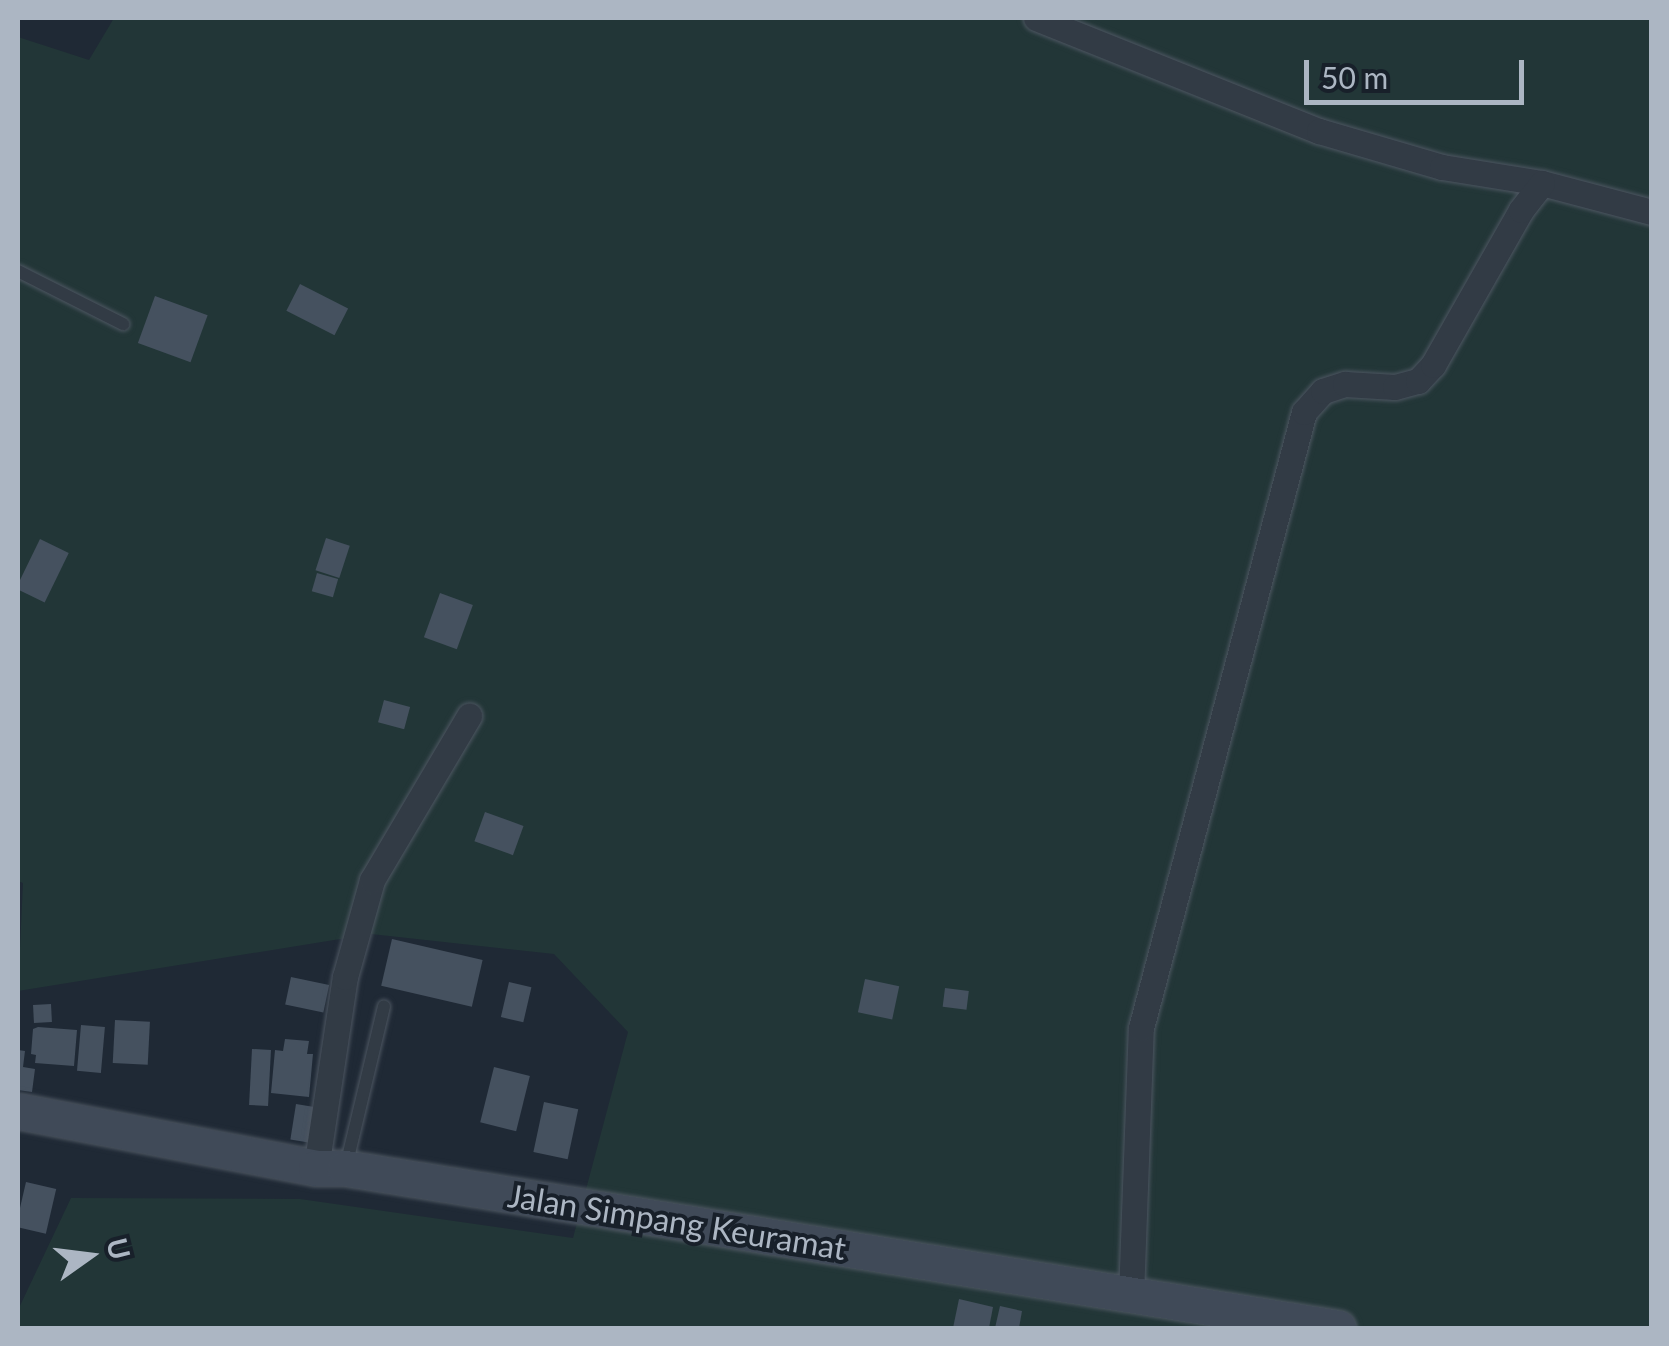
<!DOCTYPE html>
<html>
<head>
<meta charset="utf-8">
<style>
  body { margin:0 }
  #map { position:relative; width:1669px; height:1346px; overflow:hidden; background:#1f2935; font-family:Lato,sans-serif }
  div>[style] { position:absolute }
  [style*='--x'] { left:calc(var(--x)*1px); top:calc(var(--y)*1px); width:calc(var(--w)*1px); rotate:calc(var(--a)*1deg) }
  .green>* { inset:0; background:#223637 }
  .building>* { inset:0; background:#45515f; transform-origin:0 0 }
  .roads { filter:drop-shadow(0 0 2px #4d5661) drop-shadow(0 0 2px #4d5661) }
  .service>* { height:12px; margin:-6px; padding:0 6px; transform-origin:6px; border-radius:6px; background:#323b45 }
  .minor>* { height:25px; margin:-12.5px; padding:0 12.5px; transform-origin:12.5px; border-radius:12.5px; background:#323b45 }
  .secondary>* { height:35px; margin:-17.5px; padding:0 17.5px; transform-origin:17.5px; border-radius:17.5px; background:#404a58 }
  span { translate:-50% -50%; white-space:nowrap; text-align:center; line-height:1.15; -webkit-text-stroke:8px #18202a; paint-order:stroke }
  .street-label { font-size:32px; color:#acb6c3 }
  .frame { position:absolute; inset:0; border:20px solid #acb6c3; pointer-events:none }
  .north { position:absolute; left:40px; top:1206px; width:100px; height:100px; -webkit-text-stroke:8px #18202a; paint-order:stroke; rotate:76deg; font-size:28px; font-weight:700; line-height:40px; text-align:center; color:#acb6c3 }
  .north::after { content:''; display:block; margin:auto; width:35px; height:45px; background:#acb6c3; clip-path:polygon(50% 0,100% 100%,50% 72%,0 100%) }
  .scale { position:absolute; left:1304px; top:60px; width:220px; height:45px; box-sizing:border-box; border:5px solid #acb6c3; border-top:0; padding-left:12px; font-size:30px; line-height:35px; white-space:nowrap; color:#acb6c3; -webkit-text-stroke:8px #18202a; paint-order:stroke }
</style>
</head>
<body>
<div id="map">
  <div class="green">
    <i style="clip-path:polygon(114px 18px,1651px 18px,1651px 1328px,18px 1328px,18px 1310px,71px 1198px,300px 1199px,573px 1238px,628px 1032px,554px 954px,371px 934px,18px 991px,23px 883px,18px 881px,18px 37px,89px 60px)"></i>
  </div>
  <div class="building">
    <i style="left:300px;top:284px;width:54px;height:30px;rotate:27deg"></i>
    <i style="left:155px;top:296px;width:56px;height:50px;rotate:20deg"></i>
    <i style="left:326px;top:538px;width:25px;height:34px;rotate:18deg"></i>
    <i style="left:40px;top:539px;width:32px;height:55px;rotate:26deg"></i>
    <i style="left:317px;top:573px;width:22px;height:19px;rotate:16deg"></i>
    <i style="left:440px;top:593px;width:35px;height:47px;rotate:20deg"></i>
    <i style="left:384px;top:700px;width:27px;height:23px;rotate:15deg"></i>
    <i style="left:485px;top:812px;width:41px;height:31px;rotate:20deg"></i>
    <i style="left:392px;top:939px;width:93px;height:48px;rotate:13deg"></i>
    <i style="left:291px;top:977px;width:39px;height:28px;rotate:12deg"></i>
    <i style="left:865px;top:979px;width:35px;height:34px;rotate:12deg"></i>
    <i style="left:509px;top:982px;width:23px;height:36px;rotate:13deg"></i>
    <i style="left:945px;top:988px;width:24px;height:19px;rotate:7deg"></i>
    <i style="left:51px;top:1004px;width:18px;height:18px;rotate:87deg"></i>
    <i style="left:115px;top:1020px;width:35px;height:43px;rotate:3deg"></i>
    <i style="left:81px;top:1025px;width:24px;height:46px;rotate:5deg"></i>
    <i style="clip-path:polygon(38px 1027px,77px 1030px,74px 1066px,35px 1063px,36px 1055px,31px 1054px,33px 1029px)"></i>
    <i style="clip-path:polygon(285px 1039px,309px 1041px,307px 1054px,313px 1054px,309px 1097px,271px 1093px,275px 1050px,283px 1051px)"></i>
    <i style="left:252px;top:1049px;width:19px;height:56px;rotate:3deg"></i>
    <i style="clip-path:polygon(18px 1050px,25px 1051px,23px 1067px,35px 1069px,32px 1092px,18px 1090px)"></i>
    <i style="left:494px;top:1067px;width:37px;height:57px;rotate:14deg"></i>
    <i style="left:544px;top:1102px;width:35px;height:51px;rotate:12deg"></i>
    <i style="left:296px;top:1104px;width:20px;height:36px;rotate:9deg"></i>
    <i style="left:26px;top:1182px;width:31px;height:46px;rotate:13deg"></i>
    <i style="clip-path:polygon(959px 1299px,993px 1307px,989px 1328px,953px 1328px)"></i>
    <i style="clip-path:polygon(1000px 1306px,1022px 1311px,1019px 1328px,995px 1328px)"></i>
  </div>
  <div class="roads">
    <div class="service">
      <i style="--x:18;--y:271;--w:118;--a:26.8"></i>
      <i style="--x:346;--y:1166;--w:164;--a:-76.6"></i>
    </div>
    <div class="minor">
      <i style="--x:1036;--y:18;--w:305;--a:21.8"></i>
      <i style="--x:1319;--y:131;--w:128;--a:16.3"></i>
      <i style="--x:1442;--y:167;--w:101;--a:9.1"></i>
      <i style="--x:1542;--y:183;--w:114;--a:14.8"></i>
      <i style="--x:316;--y:1168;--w:193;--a:-81.4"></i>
      <i style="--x:345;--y:977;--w:101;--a:-74.4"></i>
      <i style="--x:372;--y:880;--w:191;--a:-59.4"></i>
      <i style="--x:1131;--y:1296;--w:268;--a:-87.9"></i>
      <i style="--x:1141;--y:1028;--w:637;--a:-75.18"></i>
      <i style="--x:1304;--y:412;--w:28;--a:-48"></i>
      <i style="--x:1323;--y:391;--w:23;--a:-18"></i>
      <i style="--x:1345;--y:384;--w:50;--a:3.4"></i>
      <i style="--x:1395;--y:387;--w:24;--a:-15"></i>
      <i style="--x:1418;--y:381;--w:22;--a:-47"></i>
      <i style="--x:1433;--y:365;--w:178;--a:-60.4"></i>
      <i style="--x:1521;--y:210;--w:34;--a:-52"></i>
    </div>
    <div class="secondary">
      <i style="--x:18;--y:1111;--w:303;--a:10.8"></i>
      <i style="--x:316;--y:1168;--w:29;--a:0"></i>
      <i style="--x:345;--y:1168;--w:1006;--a:9.15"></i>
    </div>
  </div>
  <div class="street-label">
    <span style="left:677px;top:1222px;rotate:9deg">Jalan Simpang Keuramat</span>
  </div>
  <div class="frame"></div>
  <div class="north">U</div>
  <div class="scale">50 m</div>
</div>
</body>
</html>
